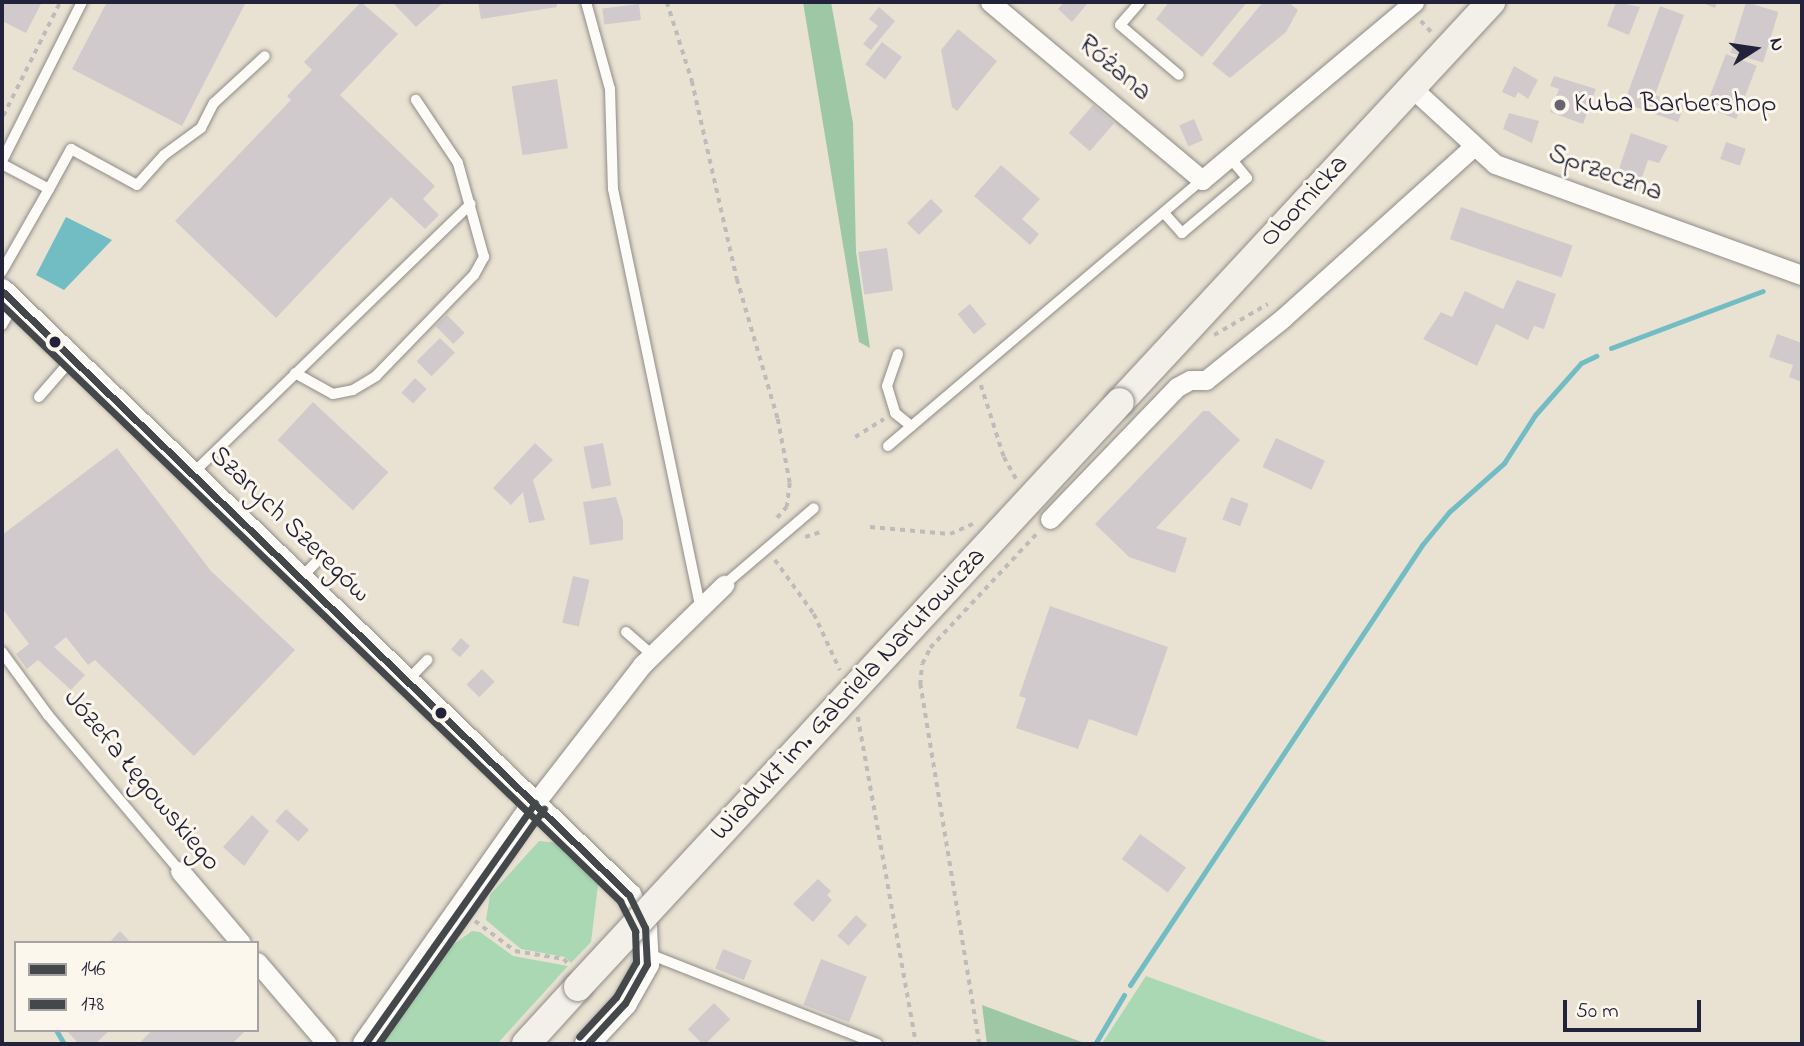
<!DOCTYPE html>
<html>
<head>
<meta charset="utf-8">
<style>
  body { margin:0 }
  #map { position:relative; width:1804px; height:1046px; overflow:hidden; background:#e9e2d3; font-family:"Indie Flower",sans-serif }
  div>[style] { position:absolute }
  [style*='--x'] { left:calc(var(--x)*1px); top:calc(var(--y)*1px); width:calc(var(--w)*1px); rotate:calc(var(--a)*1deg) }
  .green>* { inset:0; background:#a9d8b2 }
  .forest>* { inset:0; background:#9ec8a5 }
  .water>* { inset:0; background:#72bcc4 }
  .stream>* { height:5px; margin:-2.5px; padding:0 2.5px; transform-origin:2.5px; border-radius:2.5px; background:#72bcc4 }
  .building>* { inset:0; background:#d1cacc; transform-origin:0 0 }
  .path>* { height:3.5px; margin-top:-1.75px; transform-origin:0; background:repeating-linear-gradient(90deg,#bdbbbb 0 5px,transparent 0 10px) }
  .roads { filter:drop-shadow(0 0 2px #8f8c88) drop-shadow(0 0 2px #8f8c88) }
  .service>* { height:10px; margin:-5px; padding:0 5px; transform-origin:5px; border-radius:5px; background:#fcfbf8 }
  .minor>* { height:19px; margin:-9.5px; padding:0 9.5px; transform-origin:9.5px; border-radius:9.5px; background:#fcfbf8 }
  .tertiary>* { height:24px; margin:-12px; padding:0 12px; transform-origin:12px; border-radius:12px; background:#fcfbf8 }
  .secondary>* { height:28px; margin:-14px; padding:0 14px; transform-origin:14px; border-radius:14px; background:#f3f0ea }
  .bridges { filter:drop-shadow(0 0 2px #8f8c88) drop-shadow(0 0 2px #8f8c88) }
  .secondary-bridge>* { height:28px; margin:-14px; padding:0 14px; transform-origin:14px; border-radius:14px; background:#f3f0ea }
  .bus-1>* { height:7px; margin:-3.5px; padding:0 3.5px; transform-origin:3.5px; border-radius:3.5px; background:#45484a }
  .bus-2>* { height:7px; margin:-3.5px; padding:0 3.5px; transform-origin:3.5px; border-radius:3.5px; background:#45484a }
  .dots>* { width:19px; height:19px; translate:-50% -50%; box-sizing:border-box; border:4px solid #fbf7ec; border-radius:50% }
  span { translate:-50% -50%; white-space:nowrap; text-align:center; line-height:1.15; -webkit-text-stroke:6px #fbf7ec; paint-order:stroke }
  .street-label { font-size:28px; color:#22223b }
  .poi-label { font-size:28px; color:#22223b }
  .left { translate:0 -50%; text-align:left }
  .frame { position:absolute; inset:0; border:4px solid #22223b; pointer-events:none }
  .legend { position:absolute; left:14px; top:941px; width:245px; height:91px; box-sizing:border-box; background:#fbf7ec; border:2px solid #a4a2a5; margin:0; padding:9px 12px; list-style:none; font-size:21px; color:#22223b }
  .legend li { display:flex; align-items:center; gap:14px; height:35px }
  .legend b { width:35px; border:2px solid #a4a2a5 }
  .north { position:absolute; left:1720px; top:14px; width:70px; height:70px; -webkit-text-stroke:5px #fbf7ec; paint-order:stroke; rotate:78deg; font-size:19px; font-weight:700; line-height:28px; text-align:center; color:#22223b }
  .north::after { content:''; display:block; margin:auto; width:24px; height:32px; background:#22223b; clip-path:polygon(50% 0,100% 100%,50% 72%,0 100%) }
  .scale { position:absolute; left:1563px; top:1000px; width:138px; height:32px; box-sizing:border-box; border:4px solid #22223b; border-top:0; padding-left:9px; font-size:21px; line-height:24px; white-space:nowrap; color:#22223b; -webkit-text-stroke:5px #fbf7ec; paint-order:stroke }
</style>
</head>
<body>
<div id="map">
  <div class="green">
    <i style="clip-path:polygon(539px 841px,559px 843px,595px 876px,598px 885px,591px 942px,571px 963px,565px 957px,521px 949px,486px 920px,490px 895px)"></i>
    <i style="clip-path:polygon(472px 931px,480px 932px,513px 956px,568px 966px,497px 1044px,378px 1044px,450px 947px)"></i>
    <i style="clip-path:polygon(1146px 976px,1333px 1044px,1103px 1042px)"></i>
  </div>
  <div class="forest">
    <i style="clip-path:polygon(803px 2px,831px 2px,853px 123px,856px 252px,870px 348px,859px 342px)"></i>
    <i style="clip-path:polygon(982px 1005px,1087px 1044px,987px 1044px)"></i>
  </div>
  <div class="water">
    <i style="clip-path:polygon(66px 217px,112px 240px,64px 290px,36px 275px)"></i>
  </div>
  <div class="stream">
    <i style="--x:1611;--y:348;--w:162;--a:-20.6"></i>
    <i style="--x:1130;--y:985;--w:528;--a:-56.43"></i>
    <i style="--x:1422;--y:545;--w:43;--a:-50.7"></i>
    <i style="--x:1449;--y:512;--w:74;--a:-41.7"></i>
    <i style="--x:1504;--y:463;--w:57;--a:-57.1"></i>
    <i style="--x:1535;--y:415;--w:69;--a:-48.5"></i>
    <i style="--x:1581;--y:363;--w:17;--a:-25"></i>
    <i style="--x:56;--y:1030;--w:16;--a:60"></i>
    <i style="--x:1095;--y:1044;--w:57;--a:-59.4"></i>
  </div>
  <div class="building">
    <i style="clip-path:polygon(2px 2px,42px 2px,26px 33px,2px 21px)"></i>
    <i style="clip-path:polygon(107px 2px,246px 2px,182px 126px,72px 69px)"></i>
    <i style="clip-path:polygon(361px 2px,398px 34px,340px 95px,435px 186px,423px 199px,439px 215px,425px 229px,391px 197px,276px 318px,175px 221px,291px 100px,287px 96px,312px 70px,304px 62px)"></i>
    <i style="clip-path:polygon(392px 2px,444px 2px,416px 27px)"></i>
    <i style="clip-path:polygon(478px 2px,556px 2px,557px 7px,481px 19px)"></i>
    <i style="clip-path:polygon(1064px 2px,1084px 2px,1087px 4px,1072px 22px,1058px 9px)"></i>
    <i style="clip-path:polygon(1169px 2px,1247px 2px,1202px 57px,1156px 19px)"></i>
    <i style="clip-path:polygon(1263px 2px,1288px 2px,1298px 10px,1286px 32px,1230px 78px,1212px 64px)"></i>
    <i style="clip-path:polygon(1616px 2px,1640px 7px,1629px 35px,1607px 26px)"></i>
    <i style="clip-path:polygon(1700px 2px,1717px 2px,1715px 8px)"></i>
    <i style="left:1746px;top:2px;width:34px;height:53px;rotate:17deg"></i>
    <i style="left:639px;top:4px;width:16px;height:37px;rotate:83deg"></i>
    <i style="clip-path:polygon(1660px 6px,1684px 15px,1655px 95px,1684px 106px,1678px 122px,1624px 103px)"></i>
    <i style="clip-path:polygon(879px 7px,895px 21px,871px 50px,863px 44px,878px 26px,869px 19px)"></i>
    <i style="clip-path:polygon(958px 29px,997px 61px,957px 111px,952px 107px,941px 50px)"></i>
    <i style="left:882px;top:42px;width:25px;height:28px;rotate:37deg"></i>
    <i style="left:1726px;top:54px;width:33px;height:57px;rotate:21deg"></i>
    <i style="clip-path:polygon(1514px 66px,1538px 80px,1528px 99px,1518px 92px,1515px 98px,1502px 92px)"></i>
    <i style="clip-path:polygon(1554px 76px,1596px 89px,1583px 124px,1550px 112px,1559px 89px,1550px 86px)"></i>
    <i style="left:557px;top:79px;width:70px;height:46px;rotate:81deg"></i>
    <i style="left:1093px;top:105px;width:28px;height:37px;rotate:41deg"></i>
    <i style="clip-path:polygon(1509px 113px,1539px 121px,1532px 143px,1503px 129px)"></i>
    <i style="left:1194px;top:119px;width:23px;height:16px;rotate:67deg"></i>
    <i style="clip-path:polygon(1631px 133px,1668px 146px,1659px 163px,1648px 160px,1640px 183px,1617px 175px)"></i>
    <i style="left:1726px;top:142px;width:21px;height:18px;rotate:19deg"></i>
    <i style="clip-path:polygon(1001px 165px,1040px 199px,1022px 219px,1039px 234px,1030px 245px,974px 196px)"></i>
    <i style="left:931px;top:199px;width:17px;height:34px;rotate:45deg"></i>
    <i style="left:1461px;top:207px;width:118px;height:34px;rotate:19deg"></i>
    <i style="left:887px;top:248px;width:43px;height:29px;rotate:82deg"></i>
    <i style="clip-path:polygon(1517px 280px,1556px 294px,1544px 329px,1534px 326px,1528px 340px,1496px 324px,1477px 366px,1423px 339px,1441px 312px,1452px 317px,1465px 291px,1503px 309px)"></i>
    <i style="left:970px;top:304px;width:26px;height:16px;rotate:51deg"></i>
    <i style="left:447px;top:315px;width:25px;height:16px;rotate:45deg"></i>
    <i style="clip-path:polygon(1777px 334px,1802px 343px,1802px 382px,1789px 377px,1793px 365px,1769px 357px)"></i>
    <i style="left:440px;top:338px;width:21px;height:33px;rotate:45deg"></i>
    <i style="left:415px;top:378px;width:16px;height:20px;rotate:43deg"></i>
    <i style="left:313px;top:402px;width:103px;height:52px;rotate:43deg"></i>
    <i style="clip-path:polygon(1203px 411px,1209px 411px,1240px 440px,1156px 528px,1187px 538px,1175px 573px,1129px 557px,1095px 524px)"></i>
    <i style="left:1276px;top:438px;width:54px;height:32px;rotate:25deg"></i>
    <i style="clip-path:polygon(535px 443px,553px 460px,533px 480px,545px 520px,529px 523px,523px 492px,511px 505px,493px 488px)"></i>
    <i style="left:603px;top:443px;width:43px;height:20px;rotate:79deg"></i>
    <i style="clip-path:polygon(117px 448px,211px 571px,295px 650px,194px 756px,95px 660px,88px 665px,66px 637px,54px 647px,85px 675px,71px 690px,38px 660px,27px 669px,16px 654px,29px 644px,2px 608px,2px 535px)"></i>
    <i style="clip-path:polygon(616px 497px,623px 520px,623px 540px,590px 545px,583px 502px)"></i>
    <i style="left:1231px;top:497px;width:19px;height:24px;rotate:21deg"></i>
    <i style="left:573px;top:576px;width:17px;height:48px;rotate:13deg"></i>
    <i style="clip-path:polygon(1050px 606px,1168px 647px,1137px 736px,1089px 719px,1078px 749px,1016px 728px,1026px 698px,1019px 696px)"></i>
    <i style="left:461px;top:638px;width:12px;height:15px;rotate:42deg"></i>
    <i style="left:482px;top:669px;width:18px;height:22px;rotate:45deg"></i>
    <i style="left:286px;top:809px;width:31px;height:16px;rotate:42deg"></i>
    <i style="clip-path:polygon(252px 815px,269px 831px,244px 866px,223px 847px)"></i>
    <i style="left:1140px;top:834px;width:57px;height:31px;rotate:36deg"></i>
    <i style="clip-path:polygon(818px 879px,831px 891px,827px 895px,832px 900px,813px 922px,793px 904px)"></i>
    <i style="left:856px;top:915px;width:15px;height:28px;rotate:42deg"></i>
    <i style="clip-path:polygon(120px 931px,131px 943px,109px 943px)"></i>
    <i style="left:723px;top:949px;width:31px;height:21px;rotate:22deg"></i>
    <i style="left:821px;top:959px;width:49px;height:49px;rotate:21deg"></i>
    <i style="left:714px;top:1003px;width:23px;height:37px;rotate:45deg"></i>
    <i style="clip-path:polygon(66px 1030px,110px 1030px,95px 1044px,79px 1044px)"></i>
    <i style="clip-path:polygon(152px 1030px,246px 1030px,232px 1044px,139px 1044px)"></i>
  </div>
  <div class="path">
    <i style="--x:667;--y:2;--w:83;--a:72.4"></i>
    <i style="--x:692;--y:81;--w:203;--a:77.2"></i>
    <i style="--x:737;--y:279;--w:146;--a:73.7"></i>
    <i style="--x:778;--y:419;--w:65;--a:79.4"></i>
    <i style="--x:790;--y:483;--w:24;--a:97"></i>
    <i style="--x:787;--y:507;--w:18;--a:131"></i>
    <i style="--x:1421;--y:21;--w:16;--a:47"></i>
    <i style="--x:3;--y:116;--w:127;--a:-63.4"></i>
    <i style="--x:1214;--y:335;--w:62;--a:-29.9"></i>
    <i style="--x:981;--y:385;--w:76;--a:72.3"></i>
    <i style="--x:1004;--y:457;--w:25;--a:61"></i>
    <i style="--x:855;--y:437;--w:34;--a:-32"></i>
    <i style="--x:870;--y:527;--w:80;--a:5"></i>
    <i style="--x:950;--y:534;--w:27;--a:-24"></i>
    <i style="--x:805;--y:537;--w:16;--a:-18"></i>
    <i style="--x:775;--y:560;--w:67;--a:54.2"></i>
    <i style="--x:814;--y:614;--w:62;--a:65.1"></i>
    <i style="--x:858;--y:717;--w:332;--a:79.9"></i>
    <i style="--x:475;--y:921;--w:50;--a:36.9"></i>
    <i style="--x:515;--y:951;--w:50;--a:9.3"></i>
    <i style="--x:564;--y:959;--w:8;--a:50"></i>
    <i style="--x:979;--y:1044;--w:364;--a:-99.3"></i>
    <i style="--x:920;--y:685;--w:21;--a:-85"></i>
    <i style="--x:922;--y:664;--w:18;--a:-63"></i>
    <i style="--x:930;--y:648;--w:158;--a:-47"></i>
  </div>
  <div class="roads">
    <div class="service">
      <i style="--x:586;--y:2;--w:90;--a:74.6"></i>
      <i style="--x:610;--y:89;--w:100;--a:88.3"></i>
      <i style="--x:613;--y:189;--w:426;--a:78.2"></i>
      <i style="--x:1140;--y:2;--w:30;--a:131"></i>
      <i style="--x:1120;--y:25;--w:77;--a:40.3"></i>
      <i style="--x:2;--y:161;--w:178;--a:-63.3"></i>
      <i style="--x:2;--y:164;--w:53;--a:28"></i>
      <i style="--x:49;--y:189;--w:95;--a:119.8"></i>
      <i style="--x:49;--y:189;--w:46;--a:-61.2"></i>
      <i style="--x:71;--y:149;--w:75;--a:28.6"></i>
      <i style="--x:137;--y:185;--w:40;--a:-48"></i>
      <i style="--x:164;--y:155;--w:46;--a:-36.1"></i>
      <i style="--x:201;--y:128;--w:28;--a:-63"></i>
      <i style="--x:214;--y:103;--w:69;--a:-42.7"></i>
      <i style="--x:1164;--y:213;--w:27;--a:48"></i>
      <i style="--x:1182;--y:233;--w:85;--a:-40.2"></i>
      <i style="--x:1247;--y:178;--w:26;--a:-130"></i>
      <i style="--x:2;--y:325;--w:24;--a:-60"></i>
      <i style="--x:898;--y:354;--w:34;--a:109"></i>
      <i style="--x:887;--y:386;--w:28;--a:73"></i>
      <i style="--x:895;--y:413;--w:21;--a:39"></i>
      <i style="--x:295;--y:373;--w:43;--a:28.9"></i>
      <i style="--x:333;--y:394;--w:20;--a:-11"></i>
      <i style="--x:353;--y:390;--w:27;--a:-31"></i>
      <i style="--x:376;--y:376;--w:141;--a:-45.9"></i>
      <i style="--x:474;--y:275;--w:21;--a:-61"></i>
      <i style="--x:484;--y:257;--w:98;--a:-105.5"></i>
      <i style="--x:458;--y:163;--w:76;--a:-123.7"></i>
      <i style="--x:39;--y:397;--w:50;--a:-49"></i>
      <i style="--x:888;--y:446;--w:412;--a:-40.3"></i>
      <i style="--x:192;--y:474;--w:388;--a:-44.1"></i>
      <i style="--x:301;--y:578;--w:28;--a:-46"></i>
      <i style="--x:724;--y:585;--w:118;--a:-40.5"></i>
      <i style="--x:626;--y:632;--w:35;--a:41"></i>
      <i style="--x:2;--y:652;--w:78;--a:53.9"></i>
      <i style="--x:48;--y:715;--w:204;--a:49.8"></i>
      <i style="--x:408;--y:680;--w:28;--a:-46"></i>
      <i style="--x:649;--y:954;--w:245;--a:21.5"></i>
    </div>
    <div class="minor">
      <i style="--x:990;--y:2;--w:277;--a:40"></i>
      <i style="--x:1202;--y:180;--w:277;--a:-40"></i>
      <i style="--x:1412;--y:88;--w:113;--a:42.5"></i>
      <i style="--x:1495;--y:164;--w:326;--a:19.9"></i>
      <i style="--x:1050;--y:519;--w:183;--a:-46.1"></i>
      <i style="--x:1177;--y:387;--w:15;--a:-28"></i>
      <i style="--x:1190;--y:380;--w:16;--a:0"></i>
      <i style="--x:1206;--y:380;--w:99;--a:-38.8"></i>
      <i style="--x:1283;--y:318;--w:256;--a:-42"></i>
      <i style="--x:535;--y:803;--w:175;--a:-52.2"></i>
      <i style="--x:642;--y:665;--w:115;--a:-44.3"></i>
      <i style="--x:180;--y:871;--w:94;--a:49.7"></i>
      <i style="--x:257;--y:962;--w:108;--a:49.5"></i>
    </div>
    <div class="tertiary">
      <i style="--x:2;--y:291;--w:871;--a:43.93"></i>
      <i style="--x:629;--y:895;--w:37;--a:64"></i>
      <i style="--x:645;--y:928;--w:36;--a:87"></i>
      <i style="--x:647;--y:964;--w:45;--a:119.4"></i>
      <i style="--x:625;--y:1003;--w:56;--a:132.8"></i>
      <i style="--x:365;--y:1044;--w:295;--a:-54.8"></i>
    </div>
    <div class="secondary">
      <i style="--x:1120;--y:402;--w:546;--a:-47.15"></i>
      <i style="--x:526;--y:1044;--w:77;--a:-47.6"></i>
    </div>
  </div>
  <div class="bridges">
    <div class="secondary-bridge">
      <i style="--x:578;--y:987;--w:797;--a:-47.19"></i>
    </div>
  </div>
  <div class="bus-1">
    <i style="--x:2;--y:291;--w:871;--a:43.93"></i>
    <i style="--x:629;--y:895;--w:37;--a:64"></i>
    <i style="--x:645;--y:928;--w:36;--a:87"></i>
    <i style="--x:647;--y:964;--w:45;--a:119.4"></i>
    <i style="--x:625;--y:1003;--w:56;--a:132.8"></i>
    <i style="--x:365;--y:1044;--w:295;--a:-54.8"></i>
  </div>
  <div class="bus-2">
    <i style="--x:2;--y:305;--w:859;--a:43.96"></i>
    <i style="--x:620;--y:901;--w:34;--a:63"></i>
    <i style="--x:635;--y:931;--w:31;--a:88"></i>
    <i style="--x:636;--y:962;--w:40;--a:119.7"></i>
    <i style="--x:616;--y:997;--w:54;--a:132.8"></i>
    <i style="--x:378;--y:1044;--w:288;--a:-54.8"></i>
  </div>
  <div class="dots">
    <i style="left:1560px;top:105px;background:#686570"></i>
    <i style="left:55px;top:342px;background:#22223b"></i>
    <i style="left:441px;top:713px;background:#22223b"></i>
  </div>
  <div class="street-label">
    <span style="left:1114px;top:69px;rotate:40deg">Różana</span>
    <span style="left:1605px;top:174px;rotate:20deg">Sprzeczna</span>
    <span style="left:1305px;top:202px;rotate:-47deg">Obornicka</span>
    <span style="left:289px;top:525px;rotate:44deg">Szarych Szeregów</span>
    <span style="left:849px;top:695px;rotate:-47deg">Wiadukt im. Gabriela Narutowicza</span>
    <span style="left:141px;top:781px;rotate:50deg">Józefa Łęgowskiego</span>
  </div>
  <div class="poi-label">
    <span class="left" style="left:1574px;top:105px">Kuba Barbershop</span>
  </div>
  <div class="frame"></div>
  <ul class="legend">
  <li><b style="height:9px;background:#45484a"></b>146</li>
  <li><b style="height:9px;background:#45484a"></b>178</li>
  </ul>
  <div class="north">N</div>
  <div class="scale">50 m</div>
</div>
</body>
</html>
